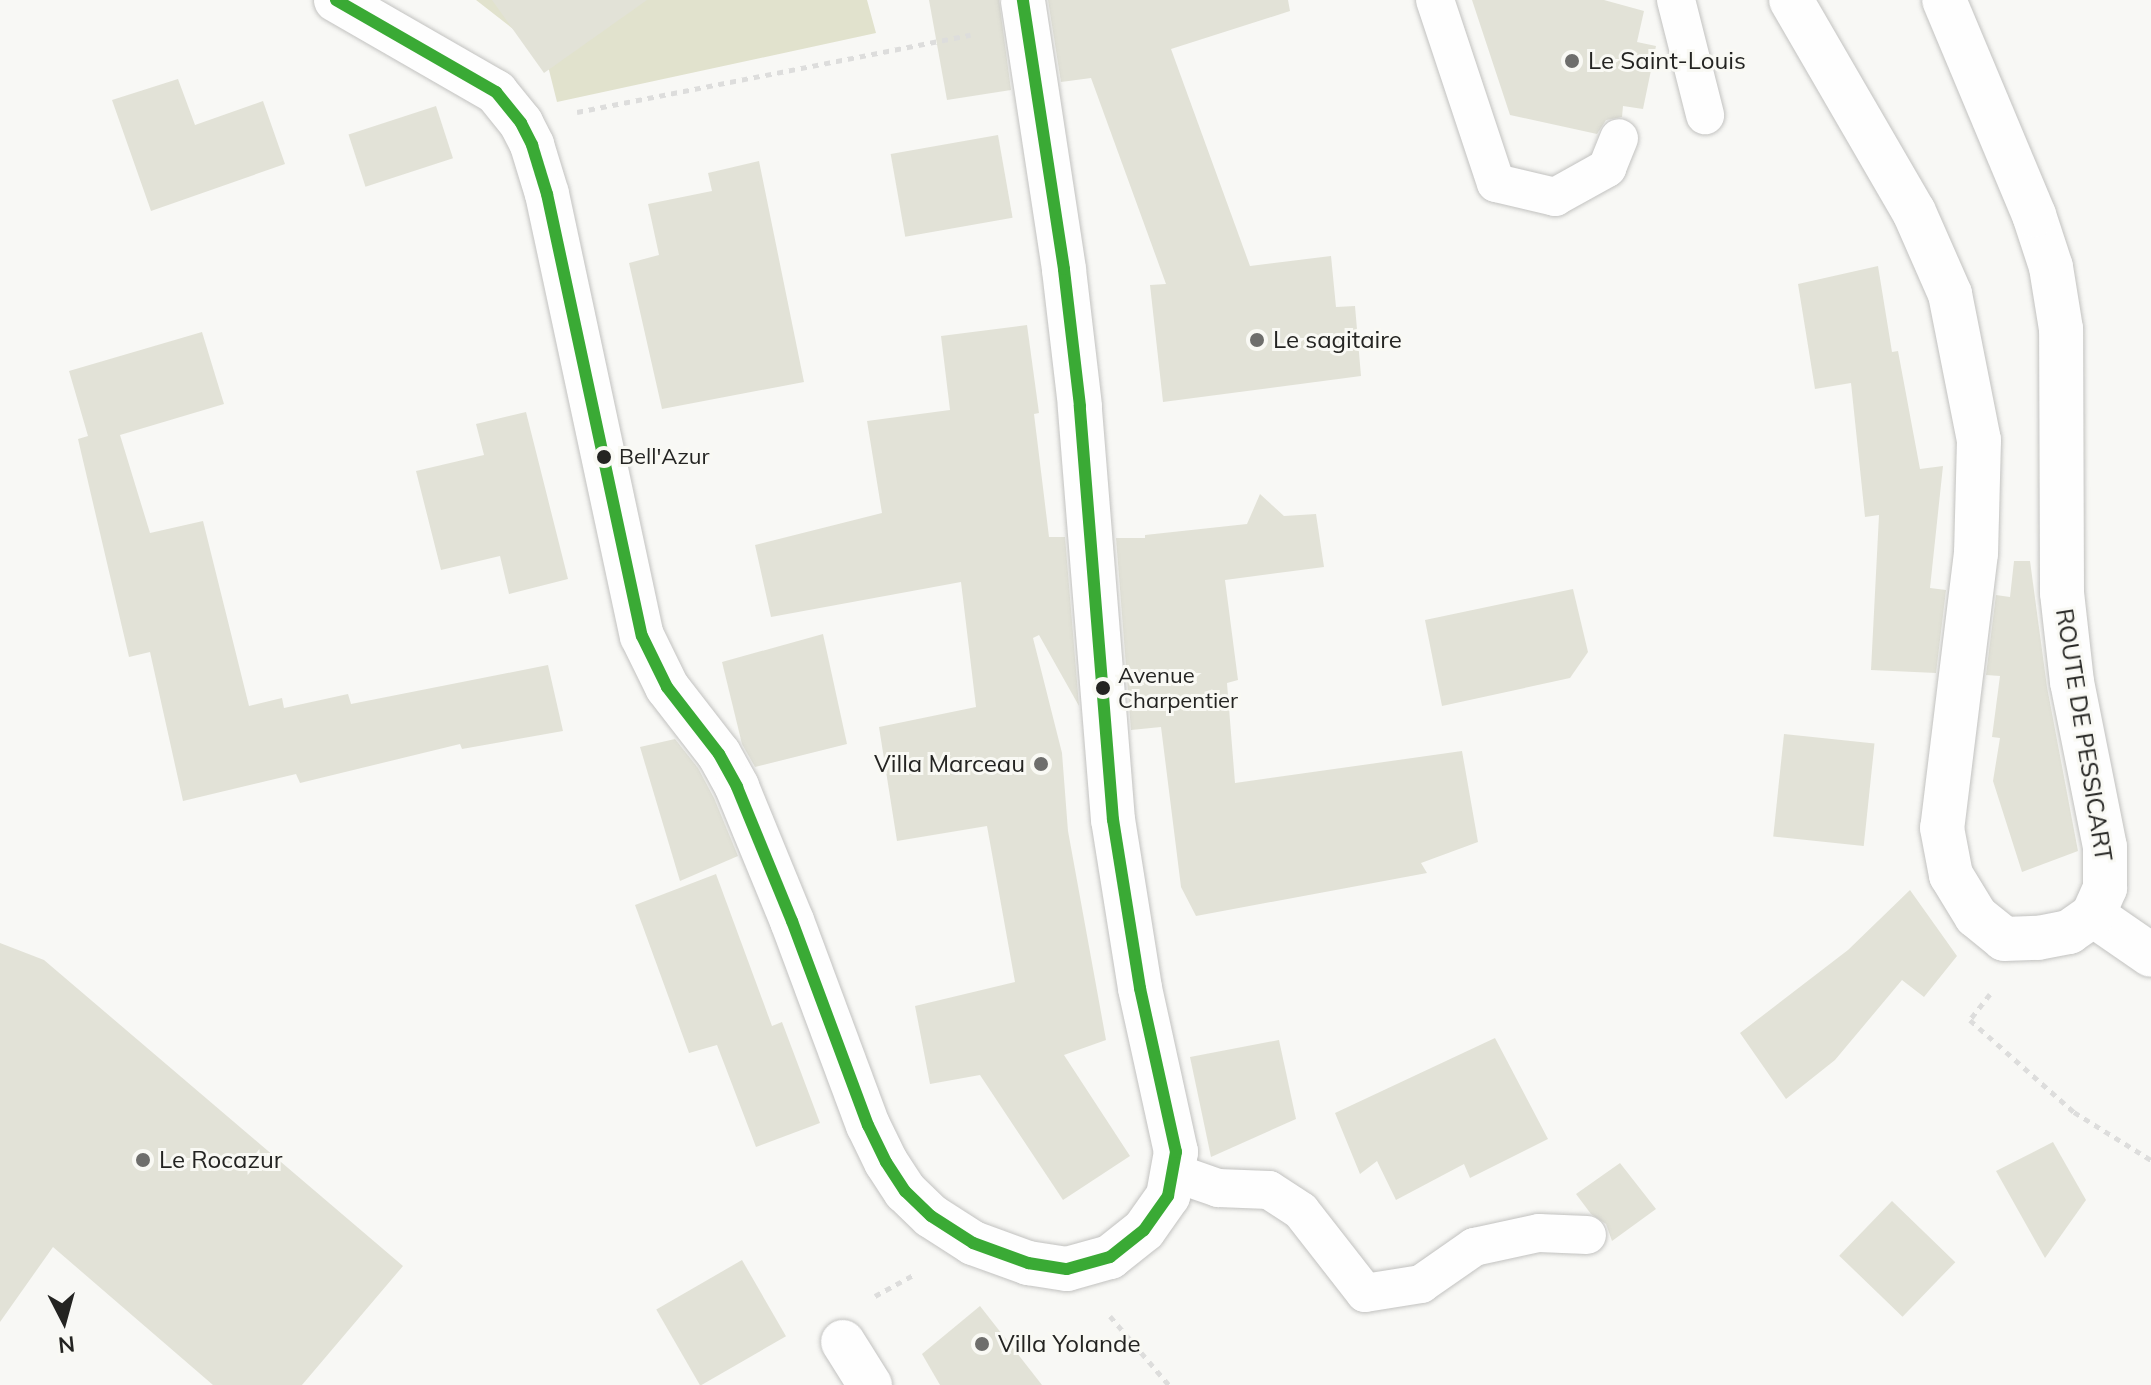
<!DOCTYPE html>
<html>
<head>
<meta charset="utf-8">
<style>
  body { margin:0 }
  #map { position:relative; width:2151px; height:1385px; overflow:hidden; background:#f8f8f5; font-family:Mulish,sans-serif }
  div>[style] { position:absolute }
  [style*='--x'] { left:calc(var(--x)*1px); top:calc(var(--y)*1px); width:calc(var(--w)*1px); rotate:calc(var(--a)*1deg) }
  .green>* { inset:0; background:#e1e2cd }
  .building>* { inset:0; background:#e2e2d7; transform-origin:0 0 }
  .path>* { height:5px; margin-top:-2.5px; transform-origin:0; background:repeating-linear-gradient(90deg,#dddddc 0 6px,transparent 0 12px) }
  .roads { filter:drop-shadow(0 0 2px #c2c2c0) drop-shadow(0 0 2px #c2c2c0) }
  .lane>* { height:38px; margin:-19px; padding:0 19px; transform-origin:19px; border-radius:19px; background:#fefefe }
  .street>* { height:44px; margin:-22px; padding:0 22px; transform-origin:22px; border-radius:22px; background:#fefefe }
  .secondary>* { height:44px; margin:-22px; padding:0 22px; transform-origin:22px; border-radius:22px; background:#fefefe }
  .bus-1>* { height:12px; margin:-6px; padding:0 6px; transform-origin:6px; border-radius:6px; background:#3aaa35 }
  .dots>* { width:22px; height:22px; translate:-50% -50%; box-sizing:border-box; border:4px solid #f9f9f4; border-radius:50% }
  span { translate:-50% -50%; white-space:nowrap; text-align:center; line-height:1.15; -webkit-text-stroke:6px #f9f9f4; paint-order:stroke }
  .bus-label { font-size:22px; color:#242422 }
  .left { translate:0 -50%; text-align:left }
  .poi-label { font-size:24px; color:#242422 }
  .right { translate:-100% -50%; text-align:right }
  .street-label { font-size:24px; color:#242422 }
  .north { position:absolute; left:24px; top:1281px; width:80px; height:80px; -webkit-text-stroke:6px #f9f9f4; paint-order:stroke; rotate:174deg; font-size:22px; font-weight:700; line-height:32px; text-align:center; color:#242422 }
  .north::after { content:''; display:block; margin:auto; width:28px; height:36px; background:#242422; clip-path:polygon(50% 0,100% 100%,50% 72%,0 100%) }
</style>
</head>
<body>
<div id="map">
  <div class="green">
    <i style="clip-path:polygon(476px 0,867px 0,876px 33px,557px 102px,545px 54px)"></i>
  </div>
  <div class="building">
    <i style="clip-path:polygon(492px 0,647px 0,544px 73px)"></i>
    <i style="clip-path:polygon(929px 0,999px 0,1011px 90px,947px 100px)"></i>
    <i style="clip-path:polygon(1048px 0,1288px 0,1290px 11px,1171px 49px,1250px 266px,1331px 256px,1336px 307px,1355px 306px,1361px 376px,1163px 402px,1150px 285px,1166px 284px,1091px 78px,1061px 82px)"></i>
    <i style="clip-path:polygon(1472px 0,1604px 0,1644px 11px,1637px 42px,1656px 46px,1643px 109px,1623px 106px,1622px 117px,1606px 120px,1597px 134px,1510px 115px)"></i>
    <i style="clip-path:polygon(178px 79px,195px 125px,263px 101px,285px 164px,151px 211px,112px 100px)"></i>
    <i style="left:436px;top:106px;width:55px;height:92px;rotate:72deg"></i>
    <i style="left:998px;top:135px;width:84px;height:109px;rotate:80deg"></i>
    <i style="clip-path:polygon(759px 161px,804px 382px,662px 409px,629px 263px,659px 255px,648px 204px,712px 191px,708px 173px)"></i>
    <i style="clip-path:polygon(1878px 266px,1892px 352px,1898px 351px,1920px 469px,1943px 466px,1930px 588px,1946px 590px,1936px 673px,1871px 670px,1879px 515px,1865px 517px,1851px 383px,1815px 389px,1798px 284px)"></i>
    <i style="clip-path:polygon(1027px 325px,1039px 413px,1034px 414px,1049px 537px,1065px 537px,1079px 706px,1039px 635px,1033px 638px,1062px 753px,1068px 831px,1106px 1040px,1064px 1055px,1130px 1156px,1063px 1200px,980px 1075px,930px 1084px,915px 1006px,1015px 982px,987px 826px,897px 841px,879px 727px,976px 707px,961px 582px,771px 617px,755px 545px,882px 513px,867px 421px,950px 410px,941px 336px)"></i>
    <i style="clip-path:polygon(202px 332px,224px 404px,120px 435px,150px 533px,203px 521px,249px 706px,282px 698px,284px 708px,348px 694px,351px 704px,548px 665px,563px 731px,462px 749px,460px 744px,300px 783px,296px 774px,183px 801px,150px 652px,129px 657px,78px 439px,88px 436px,69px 371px)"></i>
    <i style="clip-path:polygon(526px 412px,568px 579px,509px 594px,500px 556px,441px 570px,416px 471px,484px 455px,476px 424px)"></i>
    <i style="clip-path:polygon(1260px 494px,1284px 516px,1316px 514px,1324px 567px,1225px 580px,1238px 680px,1227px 683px,1235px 783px,1462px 751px,1478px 842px,1421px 863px,1427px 873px,1196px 916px,1181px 887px,1161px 727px,1131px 730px,1116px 538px,1145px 538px,1145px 535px,1247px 524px)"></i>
    <i style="clip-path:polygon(2014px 561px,2030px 561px,2047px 687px,2078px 851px,2022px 872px,1993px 781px,2000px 738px,1992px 737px,2000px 676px,1986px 675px,1996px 595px,2010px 597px)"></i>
    <i style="clip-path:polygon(1573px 589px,1588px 652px,1570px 678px,1442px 706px,1425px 620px)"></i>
    <i style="clip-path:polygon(823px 634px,847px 744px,755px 767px,742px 744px,722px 662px)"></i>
    <i style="left:1784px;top:734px;width:91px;height:103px;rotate:6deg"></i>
    <i style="clip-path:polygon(675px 739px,698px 768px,714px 798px,738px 856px,680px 881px,640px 747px)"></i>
    <i style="clip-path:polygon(716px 874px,772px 1026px,782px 1022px,820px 1123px,756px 1147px,717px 1045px,689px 1053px,635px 905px)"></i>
    <i style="clip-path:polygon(1910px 890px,1957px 956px,1924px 997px,1902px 980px,1835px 1060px,1786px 1099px,1740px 1033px,1848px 950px)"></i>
    <i style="clip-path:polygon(0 943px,44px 960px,403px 1266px,302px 1385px,213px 1385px,53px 1247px,0 1322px)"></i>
    <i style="clip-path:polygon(1495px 1038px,1548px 1139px,1470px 1178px,1464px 1164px,1396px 1200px,1377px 1161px,1360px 1174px,1335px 1113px)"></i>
    <i style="clip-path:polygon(1279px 1040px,1296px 1119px,1211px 1157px,1190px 1057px)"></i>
    <i style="clip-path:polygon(2053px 1142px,2086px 1200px,2045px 1258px,1996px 1171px)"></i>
    <i style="clip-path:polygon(1620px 1163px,1656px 1209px,1612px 1241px,1606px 1224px,1591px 1214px,1576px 1194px)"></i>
    <i style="left:1892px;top:1201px;width:88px;height:76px;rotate:44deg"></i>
    <i style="left:742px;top:1260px;width:88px;height:99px;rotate:60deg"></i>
    <i style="clip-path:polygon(980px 1306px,1042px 1385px,940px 1385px,922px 1354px)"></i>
  </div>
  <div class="path">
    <i style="--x:577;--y:112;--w:401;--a:-11.1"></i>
    <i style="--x:1990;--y:994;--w:33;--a:128"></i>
    <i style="--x:1970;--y:1020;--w:139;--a:41.5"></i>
    <i style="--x:2074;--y:1112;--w:91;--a:31.9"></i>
    <i style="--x:875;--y:1296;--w:46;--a:-28.8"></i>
    <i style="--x:1110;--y:1316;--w:91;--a:49.5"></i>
  </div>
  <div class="roads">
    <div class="lane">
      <i style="--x:1435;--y:0;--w:193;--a:71.6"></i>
      <i style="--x:1496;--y:183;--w:61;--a:13.3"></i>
      <i style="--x:1555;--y:197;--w:60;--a:-29.1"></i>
      <i style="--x:1607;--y:168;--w:32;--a:-68"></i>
      <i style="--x:1676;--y:0;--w:119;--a:75.8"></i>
      <i style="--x:1175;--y:1173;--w:46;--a:19.2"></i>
      <i style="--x:1218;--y:1188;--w:51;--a:2.2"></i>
      <i style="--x:1269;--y:1190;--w:38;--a:33"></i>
      <i style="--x:1301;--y:1211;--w:104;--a:52"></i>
      <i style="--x:1365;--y:1293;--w:57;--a:-9.1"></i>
      <i style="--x:1421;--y:1284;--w:65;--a:-34.9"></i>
      <i style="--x:1474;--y:1247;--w:66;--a:-12.2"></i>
      <i style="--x:1539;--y:1233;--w:48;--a:2.4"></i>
    </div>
    <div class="street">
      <i style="--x:336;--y:0;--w:185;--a:29.9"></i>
      <i style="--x:496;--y:92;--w:40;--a:51"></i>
      <i style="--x:521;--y:123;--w:25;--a:63"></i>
      <i style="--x:532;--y:145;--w:51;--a:73"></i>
      <i style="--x:547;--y:194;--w:452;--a:77.9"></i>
      <i style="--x:642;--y:636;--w:57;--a:63.9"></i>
      <i style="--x:667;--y:687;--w:85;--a:52.2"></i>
      <i style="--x:719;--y:754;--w:38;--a:61"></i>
      <i style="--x:737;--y:787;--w:145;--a:67.7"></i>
      <i style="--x:792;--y:921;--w:218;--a:69.6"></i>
      <i style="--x:868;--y:1125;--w:41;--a:64.1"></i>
      <i style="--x:886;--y:1162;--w:35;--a:57"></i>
      <i style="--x:905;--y:1191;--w:36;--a:44"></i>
      <i style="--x:931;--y:1216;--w:50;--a:32.7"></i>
      <i style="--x:973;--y:1243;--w:59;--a:20"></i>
      <i style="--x:1028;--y:1263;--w:39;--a:9"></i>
      <i style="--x:1067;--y:1269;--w:45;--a:-15.6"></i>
      <i style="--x:1110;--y:1257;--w:43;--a:-38.5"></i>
      <i style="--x:1144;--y:1230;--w:42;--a:-54.8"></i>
      <i style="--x:1168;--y:1196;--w:45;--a:-79.7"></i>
      <i style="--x:1176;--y:1152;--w:168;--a:-102.4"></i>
      <i style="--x:1140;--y:988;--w:170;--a:-99.1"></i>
      <i style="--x:1113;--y:820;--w:415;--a:-94.6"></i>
      <i style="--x:1080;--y:406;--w:138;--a:-96.7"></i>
      <i style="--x:1064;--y:269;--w:272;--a:-98.7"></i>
      <i style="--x:2093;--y:915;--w:70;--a:34.6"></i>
      <i style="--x:843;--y:1342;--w:51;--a:57.9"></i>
    </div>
    <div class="secondary">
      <i style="--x:1791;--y:0;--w:245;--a:59.9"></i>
      <i style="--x:1914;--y:212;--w:90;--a:66.3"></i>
      <i style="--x:1950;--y:294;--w:149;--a:78.8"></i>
      <i style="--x:1979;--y:440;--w:113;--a:91.5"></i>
      <i style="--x:1976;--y:553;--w:277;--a:97"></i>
      <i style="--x:1942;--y:828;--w:48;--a:79.2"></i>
      <i style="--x:1951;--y:875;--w:48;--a:58.6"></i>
      <i style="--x:1976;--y:916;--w:36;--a:39"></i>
      <i style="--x:2004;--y:939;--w:34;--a:-2"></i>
      <i style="--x:2038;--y:938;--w:32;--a:-11"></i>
      <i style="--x:2069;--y:932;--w:29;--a:-35"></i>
      <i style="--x:2093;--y:915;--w:30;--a:-66"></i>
      <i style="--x:2105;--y:888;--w:41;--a:-90"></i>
      <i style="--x:2105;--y:847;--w:168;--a:-101.3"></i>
      <i style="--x:2072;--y:682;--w:90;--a:-96.4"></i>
      <i style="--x:2062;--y:593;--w:264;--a:-90.2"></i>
      <i style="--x:2061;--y:329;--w:63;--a:-99.2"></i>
      <i style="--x:2051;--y:267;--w:55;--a:-108.1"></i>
      <i style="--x:2034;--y:215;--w:233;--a:-112.7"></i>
    </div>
  </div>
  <div class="bus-1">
    <i style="--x:336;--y:0;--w:185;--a:29.9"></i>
    <i style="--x:496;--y:92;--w:40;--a:51"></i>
    <i style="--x:521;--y:123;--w:25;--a:63"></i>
    <i style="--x:532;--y:145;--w:51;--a:73"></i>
    <i style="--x:547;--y:194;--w:452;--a:77.9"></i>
    <i style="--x:642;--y:636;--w:57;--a:63.9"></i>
    <i style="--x:667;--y:687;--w:85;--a:52.2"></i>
    <i style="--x:719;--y:754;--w:38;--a:61"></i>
    <i style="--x:737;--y:787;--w:145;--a:67.7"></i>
    <i style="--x:792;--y:921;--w:218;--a:69.6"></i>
    <i style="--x:868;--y:1125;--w:41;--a:64.1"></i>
    <i style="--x:886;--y:1162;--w:35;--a:57"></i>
    <i style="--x:905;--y:1191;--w:36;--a:44"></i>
    <i style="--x:931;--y:1216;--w:50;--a:32.7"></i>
    <i style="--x:973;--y:1243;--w:59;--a:20"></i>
    <i style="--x:1028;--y:1263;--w:39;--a:9"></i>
    <i style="--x:1067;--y:1269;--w:45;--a:-15.6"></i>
    <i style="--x:1110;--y:1257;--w:43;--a:-38.5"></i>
    <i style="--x:1144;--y:1230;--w:42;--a:-54.8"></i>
    <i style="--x:1168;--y:1196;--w:45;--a:-79.7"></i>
    <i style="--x:1176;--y:1152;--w:168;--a:-102.4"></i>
    <i style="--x:1140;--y:988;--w:170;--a:-99.1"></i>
    <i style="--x:1113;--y:820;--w:415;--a:-94.6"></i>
    <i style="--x:1080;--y:406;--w:138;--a:-96.7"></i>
    <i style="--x:1064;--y:269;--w:272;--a:-98.7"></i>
  </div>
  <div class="dots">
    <i style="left:1572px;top:61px;background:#6e6e6c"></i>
    <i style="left:1257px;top:340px;background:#6e6e6c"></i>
    <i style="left:604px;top:457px;background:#242422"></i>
    <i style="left:1103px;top:688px;background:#242422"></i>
    <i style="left:1041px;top:764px;background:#6e6e6c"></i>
    <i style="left:143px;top:1160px;background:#6e6e6c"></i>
    <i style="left:982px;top:1344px;background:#6e6e6c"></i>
  </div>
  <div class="bus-label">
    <span class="left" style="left:619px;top:457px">Bell'Azur</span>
    <span class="left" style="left:1118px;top:688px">Avenue<br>Charpentier</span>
  </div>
  <div class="poi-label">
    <span class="left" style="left:1588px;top:61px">Le Saint-Louis</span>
    <span class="left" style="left:1273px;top:340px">Le sagitaire</span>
    <span class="right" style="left:1025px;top:764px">Villa Marceau</span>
    <span class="left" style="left:159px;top:1160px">Le Rocazur</span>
    <span class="left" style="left:998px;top:1344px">Villa Yolande</span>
  </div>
  <div class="street-label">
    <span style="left:2084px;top:735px;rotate:81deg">ROUTE DE PESSICART</span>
  </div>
  <div class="north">N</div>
</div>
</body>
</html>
